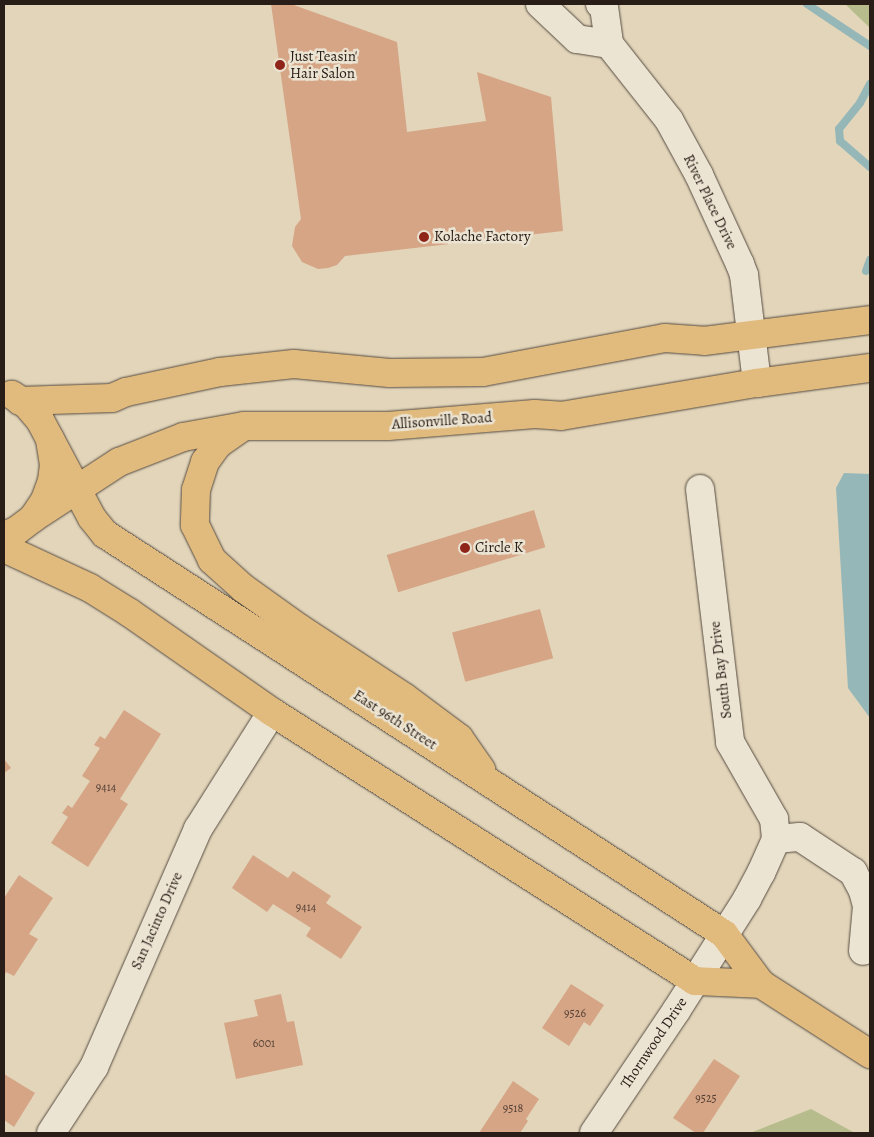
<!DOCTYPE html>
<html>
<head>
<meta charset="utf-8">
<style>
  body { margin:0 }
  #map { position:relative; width:874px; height:1137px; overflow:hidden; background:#e2d5ba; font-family:Alegreya,serif }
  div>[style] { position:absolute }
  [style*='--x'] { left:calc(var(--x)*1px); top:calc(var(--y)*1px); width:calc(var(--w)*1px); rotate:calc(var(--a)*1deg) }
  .green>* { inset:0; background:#b7bc8d }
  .water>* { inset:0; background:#96b7b7 }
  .stream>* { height:8px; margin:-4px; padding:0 4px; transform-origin:4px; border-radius:4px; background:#96b7b7 }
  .building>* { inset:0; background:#d5a586; transform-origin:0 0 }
  .roads { filter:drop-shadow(0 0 1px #564b40) drop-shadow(0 0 1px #564b40) }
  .street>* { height:28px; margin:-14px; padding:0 14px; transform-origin:14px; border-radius:14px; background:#ece4d2 }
  .primary>* { height:28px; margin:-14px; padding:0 14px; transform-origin:14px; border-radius:14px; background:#e1ba7d }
  .dots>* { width:14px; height:14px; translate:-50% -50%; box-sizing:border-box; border:2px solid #ece4d2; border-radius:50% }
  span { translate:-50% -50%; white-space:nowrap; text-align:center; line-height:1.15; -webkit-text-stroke:5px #ece4d2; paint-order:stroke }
  .number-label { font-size:12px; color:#533f33 }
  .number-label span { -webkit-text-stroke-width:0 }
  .poi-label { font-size:15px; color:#281d17 }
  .left { translate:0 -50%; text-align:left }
  .street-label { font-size:15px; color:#281d17 }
  .frame { position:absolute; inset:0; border:5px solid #281d17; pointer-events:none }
</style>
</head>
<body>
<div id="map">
  <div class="green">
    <i style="clip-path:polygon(845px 4px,870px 4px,870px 28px)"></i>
    <i style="clip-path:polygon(811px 1109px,855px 1133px,750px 1133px)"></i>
  </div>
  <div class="water">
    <i style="clip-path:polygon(844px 473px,870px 474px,870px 718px,848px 688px,836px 488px)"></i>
  </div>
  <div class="stream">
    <i style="--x:807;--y:4;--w:76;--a:33.7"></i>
    <i style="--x:870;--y:84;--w:21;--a:118"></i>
    <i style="--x:860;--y:103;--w:33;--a:129"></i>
    <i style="--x:839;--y:129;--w:12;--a:85"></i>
    <i style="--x:840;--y:141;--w:40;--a:41"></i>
    <i style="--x:866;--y:271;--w:12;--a:-70"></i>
  </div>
  <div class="building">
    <i style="clip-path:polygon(271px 4px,291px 4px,397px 42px,407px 132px,486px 121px,477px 72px,551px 97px,563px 231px,345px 256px,337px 265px,328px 268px,318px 269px,302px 262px,292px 246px,295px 227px,301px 219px)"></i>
    <i style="left:534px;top:510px;width:39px;height:154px;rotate:73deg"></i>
    <i style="left:540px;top:609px;width:51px;height:91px;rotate:75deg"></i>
    <i style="clip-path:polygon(124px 710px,161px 734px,120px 799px,128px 804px,88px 867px,51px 843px,68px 817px,62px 813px,68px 805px,72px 808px,90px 781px,82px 776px,100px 748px,94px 745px,100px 736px,105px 739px)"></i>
    <i style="clip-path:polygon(4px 759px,11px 768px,4px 773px)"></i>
    <i style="clip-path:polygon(253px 855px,288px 878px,293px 871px,331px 896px,326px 903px,362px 927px,341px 959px,306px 936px,311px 928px,273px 904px,267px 912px,232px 888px)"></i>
    <i style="clip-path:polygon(19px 875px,53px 898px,29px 934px,38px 939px,14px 976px,6px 972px,4px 976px,4px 898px)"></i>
    <i style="clip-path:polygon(571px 984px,604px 1005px,590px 1026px,584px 1022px,569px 1046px,542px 1028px)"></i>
    <i style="clip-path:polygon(281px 994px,287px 1022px,294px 1021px,303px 1065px,236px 1079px,224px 1023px,258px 1016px,254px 1000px)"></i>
    <i style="clip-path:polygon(714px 1059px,740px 1076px,703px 1133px,696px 1133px,673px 1118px)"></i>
    <i style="clip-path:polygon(4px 1074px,35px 1093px,14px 1127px,4px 1120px)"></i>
    <i style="clip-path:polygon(513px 1081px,539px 1099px,526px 1119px,528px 1121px,520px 1133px,479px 1133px)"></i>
  </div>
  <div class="roads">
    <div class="street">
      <i style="--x:540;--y:4;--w:51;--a:43.4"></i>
      <i style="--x:577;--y:39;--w:32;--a:9"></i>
      <i style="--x:600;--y:4;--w:5;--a:37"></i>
      <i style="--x:604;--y:7;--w:37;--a:82"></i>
      <i style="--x:609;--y:44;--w:97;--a:51.7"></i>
      <i style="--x:669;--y:120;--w:63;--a:61.4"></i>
      <i style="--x:699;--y:175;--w:98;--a:65.3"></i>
      <i style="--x:740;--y:264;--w:12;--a:70"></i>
      <i style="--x:744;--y:275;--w:109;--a:83.1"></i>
      <i style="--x:700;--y:489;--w:255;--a:83.2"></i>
      <i style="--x:730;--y:742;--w:89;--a:60.3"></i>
      <i style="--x:774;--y:819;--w:20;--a:84"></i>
      <i style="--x:776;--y:839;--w:24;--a:-5"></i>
      <i style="--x:800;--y:837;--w:64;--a:33.4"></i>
      <i style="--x:853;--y:872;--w:21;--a:62"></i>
      <i style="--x:863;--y:891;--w:16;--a:75"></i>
      <i style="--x:867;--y:906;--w:45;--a:95.1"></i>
      <i style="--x:51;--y:1133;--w:79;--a:-56.9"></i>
      <i style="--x:94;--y:1067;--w:260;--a:-66.4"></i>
      <i style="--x:198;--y:829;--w:138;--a:-57.7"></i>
      <i style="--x:594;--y:1133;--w:147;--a:-56.1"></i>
      <i style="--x:676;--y:1011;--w:133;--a:-57.6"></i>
      <i style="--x:747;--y:899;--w:30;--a:-62"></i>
      <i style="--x:761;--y:873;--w:37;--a:-66"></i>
    </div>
    <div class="primary">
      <i style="--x:20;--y:401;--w:92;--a:-1.9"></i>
      <i style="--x:112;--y:398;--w:15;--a:-23"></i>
      <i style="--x:126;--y:392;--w:96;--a:-12"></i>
      <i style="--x:220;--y:372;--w:74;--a:-6.2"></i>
      <i style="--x:294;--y:364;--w:96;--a:5.4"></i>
      <i style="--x:390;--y:373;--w:93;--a:-0.6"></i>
      <i style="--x:483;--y:372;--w:185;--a:-10.6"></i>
      <i style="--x:665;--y:338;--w:39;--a:4"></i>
      <i style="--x:704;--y:341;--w:167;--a:-7.2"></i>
      <i style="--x:241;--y:428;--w:28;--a:145"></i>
      <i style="--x:218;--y:444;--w:22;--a:126"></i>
      <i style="--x:205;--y:462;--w:29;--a:108"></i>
      <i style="--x:196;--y:490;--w:35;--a:92"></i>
      <i style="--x:195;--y:525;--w:39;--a:64"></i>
      <i style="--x:212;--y:560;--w:42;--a:42.1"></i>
      <i style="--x:243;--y:588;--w:69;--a:35.5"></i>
      <i style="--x:299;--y:628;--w:126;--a:33.3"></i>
      <i style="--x:404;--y:697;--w:69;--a:36.7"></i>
      <i style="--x:459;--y:738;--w:39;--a:55"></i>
      <i style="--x:50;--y:439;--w:89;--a:62"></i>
      <i style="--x:92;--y:518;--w:21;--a:51"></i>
      <i style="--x:105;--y:534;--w:737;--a:32.87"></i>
      <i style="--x:724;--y:934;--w:62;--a:53.5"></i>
      <i style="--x:761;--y:984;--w:130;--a:32.7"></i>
      <i style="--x:33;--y:518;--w:103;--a:-33.1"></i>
      <i style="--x:119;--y:462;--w:69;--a:-21.3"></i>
      <i style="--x:183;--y:437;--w:62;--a:-10.2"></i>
      <i style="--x:244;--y:426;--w:144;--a:0"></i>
      <i style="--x:388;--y:426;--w:147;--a:-4.7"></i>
      <i style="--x:535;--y:414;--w:26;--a:4"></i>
      <i style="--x:561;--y:416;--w:199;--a:-9.6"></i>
      <i style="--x:757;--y:383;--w:114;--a:-7.6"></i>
      <i style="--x:4;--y:536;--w:13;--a:-23"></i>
      <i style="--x:16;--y:531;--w:21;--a:-37"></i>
      <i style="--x:33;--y:518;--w:22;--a:-56"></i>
      <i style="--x:45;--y:500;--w:20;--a:-70"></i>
      <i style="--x:52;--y:481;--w:16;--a:-83"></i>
      <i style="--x:54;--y:465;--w:26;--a:-99"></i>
      <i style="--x:50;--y:439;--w:21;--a:-118"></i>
      <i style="--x:40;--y:420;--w:21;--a:-131"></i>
      <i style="--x:26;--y:404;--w:17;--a:-147"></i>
      <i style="--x:4;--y:548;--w:95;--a:24.9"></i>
      <i style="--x:90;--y:588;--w:47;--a:32"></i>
      <i style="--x:130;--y:613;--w:173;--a:34.9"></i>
      <i style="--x:272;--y:712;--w:501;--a:32.45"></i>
      <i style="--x:695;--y:981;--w:66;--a:2.6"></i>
    </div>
  </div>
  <div class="dots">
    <i style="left:280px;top:65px;background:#8f2418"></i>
    <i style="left:424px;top:237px;background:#8f2418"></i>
    <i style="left:465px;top:548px;background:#8f2418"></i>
  </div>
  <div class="number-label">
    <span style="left:106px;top:788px">9414</span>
    <span style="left:306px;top:908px">9414</span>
    <span style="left:575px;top:1014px">9526</span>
    <span style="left:264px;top:1044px">6001</span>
    <span style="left:706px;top:1099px">9525</span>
    <span style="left:513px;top:1109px">9518</span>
  </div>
  <div class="poi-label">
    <span class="left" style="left:290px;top:65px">Just Teasin'<br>Hair Salon</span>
    <span class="left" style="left:434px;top:237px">Kolache Factory</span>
    <span class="left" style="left:475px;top:548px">Circle K</span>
  </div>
  <div class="street-label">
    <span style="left:710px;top:202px;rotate:64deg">River Place Drive</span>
    <span style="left:442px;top:421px;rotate:-4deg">Allisonville Road</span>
    <span style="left:721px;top:670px;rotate:-97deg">South Bay Drive</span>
    <span style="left:395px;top:720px;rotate:33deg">East 96th Street</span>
    <span style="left:157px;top:921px;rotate:-66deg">San Jacinto Drive</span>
    <span style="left:654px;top:1043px;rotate:-56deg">Thornwood Drive</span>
  </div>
  <div class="frame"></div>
</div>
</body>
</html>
